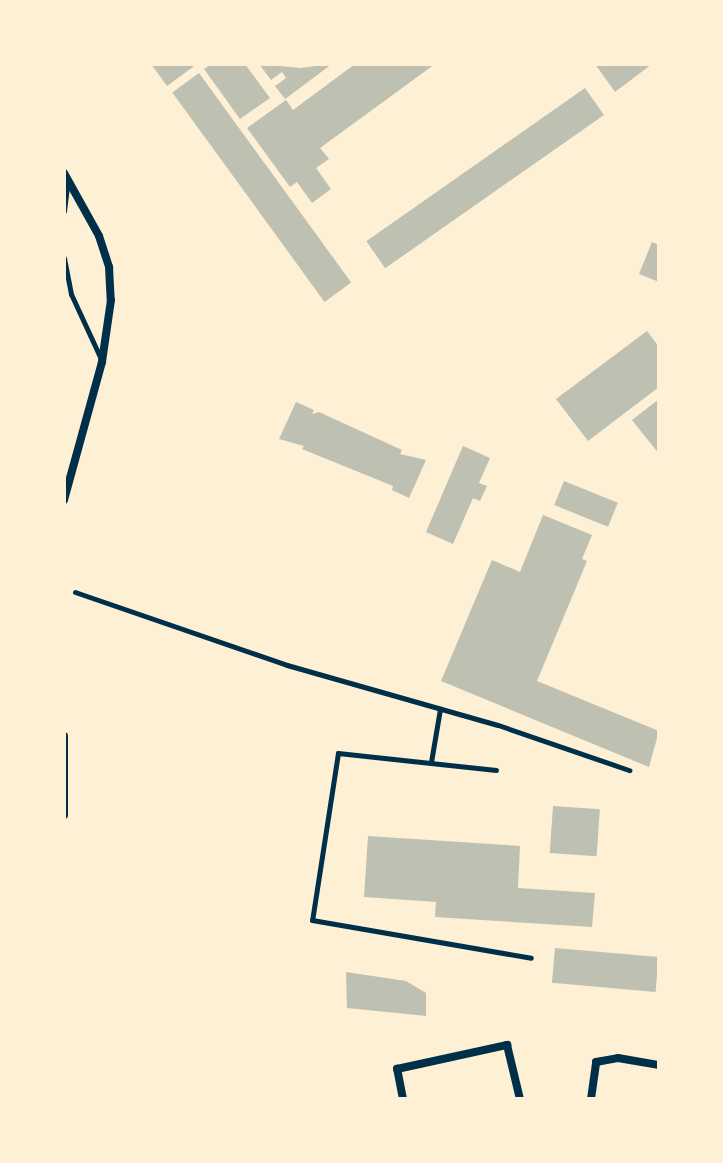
<!DOCTYPE html>
<html>
<head>
<meta charset="utf-8">
<style>
  body { margin:0 }
  #map { position:relative; width:723px; height:1163px; overflow:hidden; background:#fdf0d5; font-family:Barlow,sans-serif }
  div>[style] { position:absolute }
  [style*='--x'] { left:calc(var(--x)*1px); top:calc(var(--y)*1px); width:calc(var(--w)*1px); rotate:calc(var(--a)*1deg) }
  .building>* { inset:0; background:#bec0b2; transform-origin:0 0 }
  .service>* { height:5px; margin:-2.5px; padding:0 2.5px; transform-origin:2.5px; border-radius:2.5px; background:#003049 }
  .minor>* { height:8px; margin:-4px; padding:0 4px; transform-origin:4px; border-radius:4px; background:#003049 }
  span { translate:-50% -50%; white-space:nowrap; text-align:center; line-height:1.15; -webkit-text-stroke:8px #fdf0d5; paint-order:stroke }
  .frame { position:absolute; inset:0; border:66px solid #fdf0d5; pointer-events:none }
</style>
</head>
<body>
<div id="map">
  <div class="building">
    <i style="clip-path:polygon(151px 64px,197px 64px,167px 86px)"></i>
    <i style="clip-path:polygon(211px 64px,245px 64px,270px 98px,240px 119px,204px 69px)"></i>
    <i style="clip-path:polygon(259px 64px,300px 68px,332px 64px,285px 99px,275px 86px,286px 78px,282px 72px,271px 80px)"></i>
    <i style="clip-path:polygon(355px 64px,435px 64px,320px 148px,329px 159px,316px 168px,331px 189px,312px 203px,297px 182px,290px 187px,247px 128px,286px 100px,293px 110px)"></i>
    <i style="clip-path:polygon(595px 64px,652px 64px,615px 92px)"></i>
    <i style="left:199px;top:73px;width:259px;height:33px;rotate:54deg"></i>
    <i style="left:585px;top:88px;width:33px;height:267px;rotate:55deg"></i>
    <i style="clip-path:polygon(652px 242px,659px 245px,659px 282px,639px 274px)"></i>
    <i style="clip-path:polygon(647px 331px,659px 347px,659px 387px,588px 441px,556px 399px)"></i>
    <i style="clip-path:polygon(659px 399px,659px 454px,632px 420px)"></i>
    <i style="clip-path:polygon(296px 402px,314px 410px,312px 414px,319px 412px,402px 450px,400px 454px,426px 460px,409px 498px,392px 490px,393px 486px,302px 449px,304px 446px,279px 439px)"></i>
    <i style="clip-path:polygon(463px 446px,490px 458px,479px 483px,487px 486px,480px 501px,473px 498px,453px 544px,426px 532px)"></i>
    <i style="left:564px;top:481px;width:58px;height:26px;rotate:22deg"></i>
    <i style="clip-path:polygon(543px 515px,592px 535px,582px 559px,587px 561px,537px 681px,659px 731px,649px 767px,441px 681px,492px 560px,520px 572px)"></i>
    <i style="left:553px;top:806px;width:47px;height:47px;rotate:4deg"></i>
    <i style="clip-path:polygon(368px 836px,520px 846px,518px 888px,595px 893px,592px 927px,435px 917px,436px 902px,364px 897px)"></i>
    <i style="left:555px;top:948px;width:104px;height:35px;rotate:5deg"></i>
    <i style="clip-path:polygon(346px 972px,406px 981px,426px 993px,426px 1016px,347px 1008px)"></i>
  </div>
  <div class="service">
    <i style="--x:64;--y:211;--w:31;--a:-83"></i>
    <i style="--x:64;--y:258;--w:37;--a:79"></i>
    <i style="--x:71;--y:294;--w:74;--a:65.2"></i>
    <i style="--x:75;--y:592;--w:224;--a:19"></i>
    <i style="--x:287;--y:665;--w:219;--a:15.9"></i>
    <i style="--x:498;--y:725;--w:139;--a:19"></i>
    <i style="--x:431;--y:762;--w:54;--a:-80.4"></i>
    <i style="--x:496;--y:770;--w:159;--a:-173.9"></i>
    <i style="--x:338;--y:753;--w:169;--a:98.8"></i>
    <i style="--x:312;--y:920;--w:222;--a:9.8"></i>
  </div>
  <div class="minor">
    <i style="--x:64;--y:173;--w:72;--a:60.9"></i>
    <i style="--x:99;--y:236;--w:33;--a:72"></i>
    <i style="--x:109;--y:267;--w:33;--a:87"></i>
    <i style="--x:111;--y:300;--w:63;--a:98.3"></i>
    <i style="--x:102;--y:362;--w:143;--a:105.4"></i>
    <i style="--x:64;--y:736;--w:79;--a:90"></i>
    <i style="--x:403;--y:1099;--w:31;--a:-101"></i>
    <i style="--x:397;--y:1069;--w:113;--a:-12.3"></i>
    <i style="--x:507;--y:1045;--w:56;--a:76.5"></i>
    <i style="--x:591;--y:1099;--w:37;--a:-82"></i>
    <i style="--x:596;--y:1062;--w:22;--a:-10"></i>
    <i style="--x:618;--y:1058;--w:42;--a:9.7"></i>
  </div>
  <div class="frame"></div>
</div>
</body>
</html>
